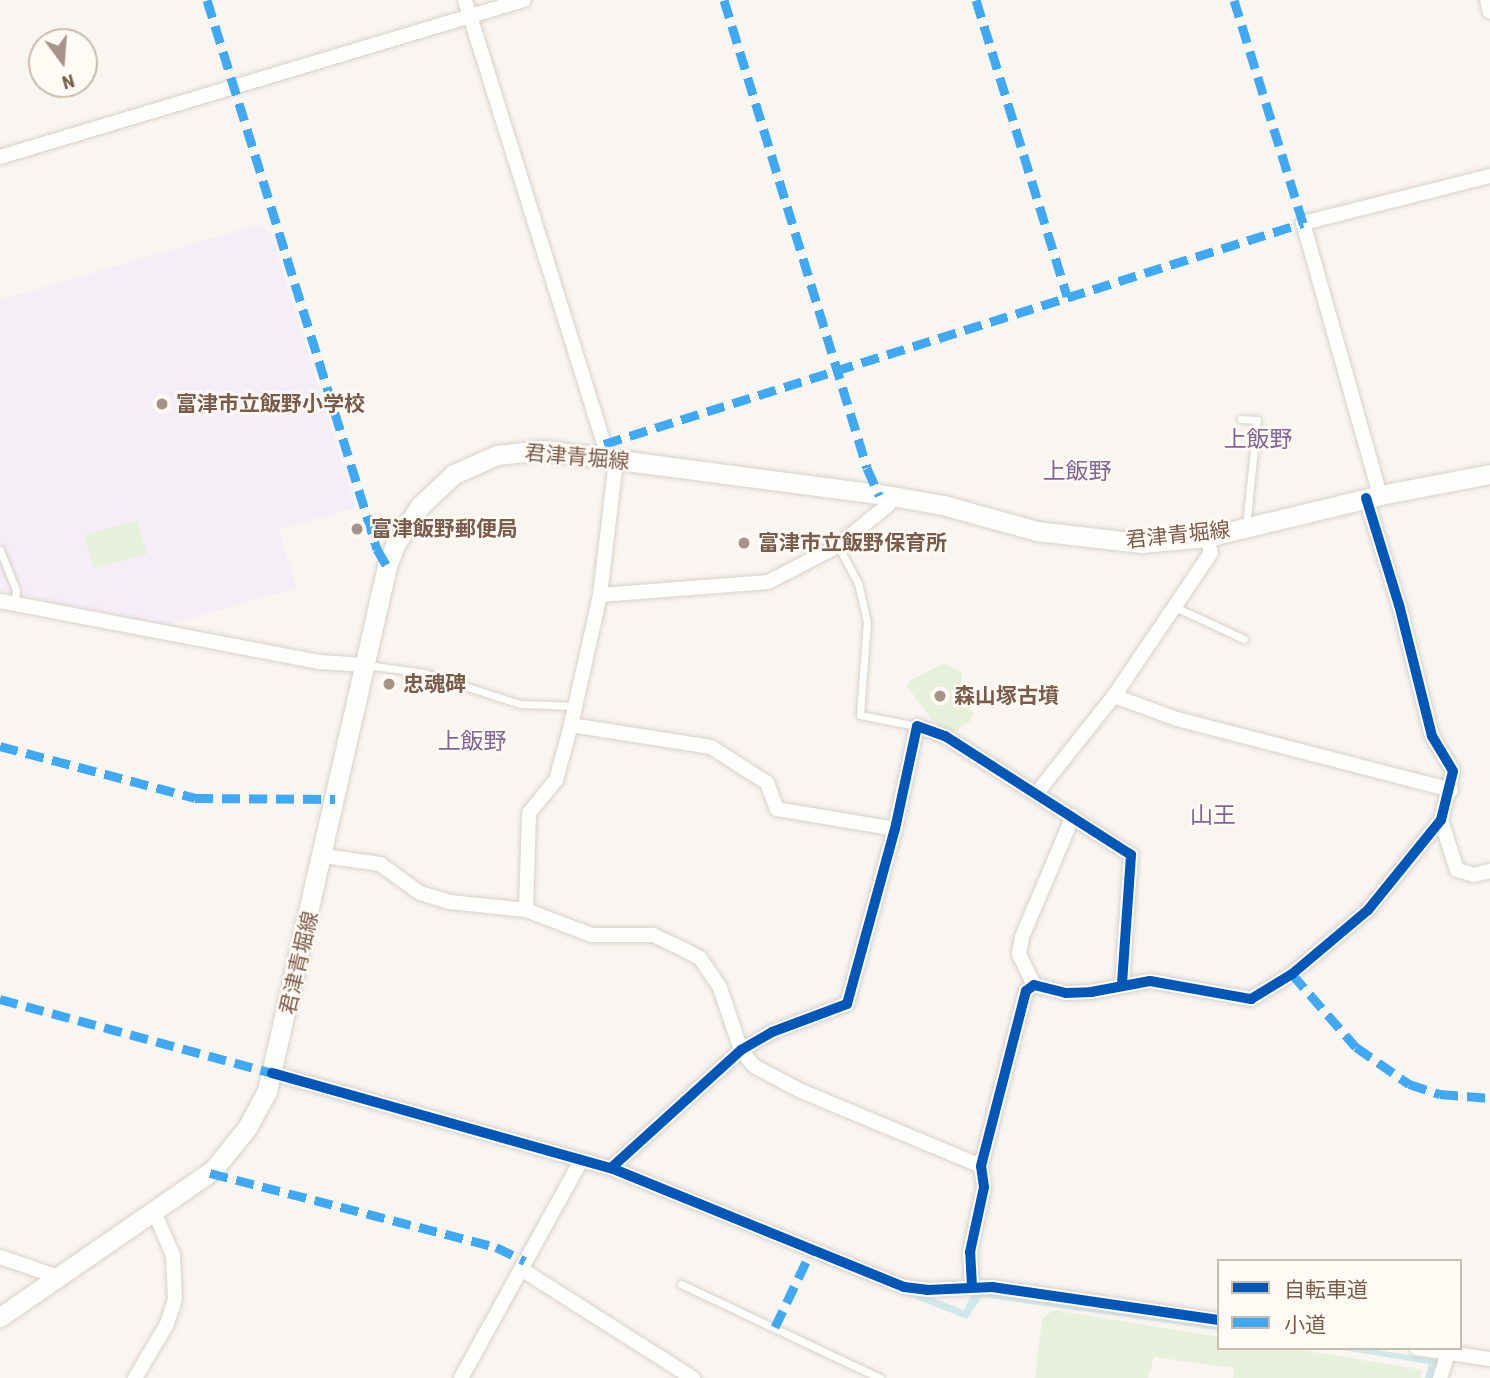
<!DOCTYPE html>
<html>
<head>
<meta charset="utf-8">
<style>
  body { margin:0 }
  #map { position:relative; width:1490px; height:1378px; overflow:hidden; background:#f9f5f0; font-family:"Roboto Condensed","Noto Sans JP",sans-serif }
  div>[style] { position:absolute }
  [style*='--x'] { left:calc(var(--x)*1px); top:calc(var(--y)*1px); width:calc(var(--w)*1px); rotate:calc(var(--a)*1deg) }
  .education>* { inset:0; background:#f6eef6 }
  .green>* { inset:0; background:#e7f0db; transform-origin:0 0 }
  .water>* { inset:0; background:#d0e8ea }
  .roads { filter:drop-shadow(0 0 2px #d7d1cb) drop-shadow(0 0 2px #d7d1cb) }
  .service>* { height:7px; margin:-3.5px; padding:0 3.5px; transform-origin:3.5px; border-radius:3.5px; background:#fefefd }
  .minor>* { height:14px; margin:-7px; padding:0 7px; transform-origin:7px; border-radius:7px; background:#fefefd }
  .secondary>* { height:19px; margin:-9.5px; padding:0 9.5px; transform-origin:9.5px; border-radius:9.5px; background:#fefefd }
  .quiet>* { height:9px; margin-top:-4.5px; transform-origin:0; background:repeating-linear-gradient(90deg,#3fa9f5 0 18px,transparent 0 27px) }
  .cycleway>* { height:10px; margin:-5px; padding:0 5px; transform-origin:5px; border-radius:5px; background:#0057b8 }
  .dots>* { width:19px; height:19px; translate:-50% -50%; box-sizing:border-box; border:4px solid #fffaf3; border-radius:50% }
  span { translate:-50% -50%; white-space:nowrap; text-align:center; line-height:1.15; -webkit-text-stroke:5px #fffaf3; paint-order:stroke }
  .poi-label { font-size:21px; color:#7a5c4d; font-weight:700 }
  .left { translate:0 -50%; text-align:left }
  .street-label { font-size:21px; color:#7a5c4d }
  .neighbourhood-label { font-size:23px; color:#846695 }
  .legend { position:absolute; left:1217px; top:1259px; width:245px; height:91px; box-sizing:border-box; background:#fffaf3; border:2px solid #cabbb1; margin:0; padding:9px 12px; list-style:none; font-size:21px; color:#7a5c4d }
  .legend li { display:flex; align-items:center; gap:14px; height:35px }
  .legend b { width:35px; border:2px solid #cabbb1 }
  .north { position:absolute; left:28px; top:28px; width:70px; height:70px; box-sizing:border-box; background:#fffaf3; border:2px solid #cabbb1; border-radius:50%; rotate:164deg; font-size:19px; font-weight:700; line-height:28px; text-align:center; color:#7a5c4d }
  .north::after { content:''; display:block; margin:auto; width:24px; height:32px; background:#a69286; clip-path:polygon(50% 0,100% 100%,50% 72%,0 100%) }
</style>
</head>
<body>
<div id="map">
  <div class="education">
    <i style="clip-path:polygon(260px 224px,271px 234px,356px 508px,279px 529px,296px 588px,161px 627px,0 590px,0 300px)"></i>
  </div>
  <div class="green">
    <i style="left:137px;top:520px;width:35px;height:55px;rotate:74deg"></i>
    <i style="clip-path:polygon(944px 663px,962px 673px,961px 702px,974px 713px,970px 721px,955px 731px,944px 729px,931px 719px,907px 686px,911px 680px)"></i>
    <i style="clip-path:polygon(1053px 1310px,1219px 1337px,1219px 1348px,1289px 1348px,1421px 1370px,1421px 1378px,1233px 1378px,1234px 1368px,1154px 1357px,1148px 1378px,1035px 1378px,1042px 1319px)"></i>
  </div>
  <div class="water">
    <i style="clip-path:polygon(818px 1254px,964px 1310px,974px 1290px,1219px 1324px,1219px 1330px,982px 1297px,967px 1319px,816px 1260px)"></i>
    <i style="clip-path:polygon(1331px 1348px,1366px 1348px,1438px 1360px,1433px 1378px,1425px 1378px,1429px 1364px)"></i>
  </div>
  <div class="roads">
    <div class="service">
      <i style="--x:1241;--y:419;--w:16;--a:4"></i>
      <i style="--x:1257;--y:420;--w:108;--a:95.9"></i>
      <i style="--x:838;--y:546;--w:42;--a:61.6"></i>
      <i style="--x:858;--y:583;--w:39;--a:77"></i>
      <i style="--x:867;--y:621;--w:94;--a:94.3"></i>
      <i style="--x:860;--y:715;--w:58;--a:10.9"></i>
      <i style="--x:0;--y:550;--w:43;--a:68.2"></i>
      <i style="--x:16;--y:590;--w:13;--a:94"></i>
      <i style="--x:1175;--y:607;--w:76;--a:24.9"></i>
      <i style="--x:367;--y:665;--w:58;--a:8"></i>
      <i style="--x:424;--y:673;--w:101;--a:17.9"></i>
      <i style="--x:520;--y:704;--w:55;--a:2.1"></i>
      <i style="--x:681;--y:1284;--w:220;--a:25.3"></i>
    </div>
    <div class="minor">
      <i style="--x:465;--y:0;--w:465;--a:72.6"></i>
      <i style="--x:604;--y:444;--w:14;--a:94"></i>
      <i style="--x:1487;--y:0;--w:12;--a:76"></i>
      <i style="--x:0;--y:157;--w:547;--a:-16.68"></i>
      <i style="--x:1380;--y:495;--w:283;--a:-105.8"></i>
      <i style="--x:1303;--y:223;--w:193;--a:-14.1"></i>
      <i style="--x:600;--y:595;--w:169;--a:-4.4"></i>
      <i style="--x:768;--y:582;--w:79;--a:-27.2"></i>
      <i style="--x:838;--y:546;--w:65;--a:-39.4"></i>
      <i style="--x:888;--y:505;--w:10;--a:-66"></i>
      <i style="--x:0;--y:601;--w:327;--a:10.8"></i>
      <i style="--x:321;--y:662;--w:42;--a:4.1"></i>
      <i style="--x:1114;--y:696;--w:67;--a:20.1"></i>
      <i style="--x:1177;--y:719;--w:283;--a:14.5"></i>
      <i style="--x:571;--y:725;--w:142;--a:8.9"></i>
      <i style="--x:711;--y:747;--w:67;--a:32.7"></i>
      <i style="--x:767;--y:783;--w:28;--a:69"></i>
      <i style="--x:777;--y:809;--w:120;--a:9.6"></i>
      <i style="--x:1036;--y:794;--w:125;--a:-51.5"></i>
      <i style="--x:1114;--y:696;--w:173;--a:-55.9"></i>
      <i style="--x:1211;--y:553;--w:16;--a:-104"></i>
      <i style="--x:1441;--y:820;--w:52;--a:72.3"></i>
      <i style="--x:1457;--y:870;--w:18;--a:16"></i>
      <i style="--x:1474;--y:875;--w:16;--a:-14"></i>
      <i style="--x:324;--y:856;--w:57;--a:8.1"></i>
      <i style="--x:380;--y:864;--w:49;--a:35.9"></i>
      <i style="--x:420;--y:893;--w:31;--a:17"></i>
      <i style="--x:450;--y:902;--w:76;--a:6"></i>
      <i style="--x:526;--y:910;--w:70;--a:21"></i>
      <i style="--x:591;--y:935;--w:62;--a:0"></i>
      <i style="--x:653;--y:935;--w:29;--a:25"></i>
      <i style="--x:679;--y:947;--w:24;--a:28"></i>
      <i style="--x:700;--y:958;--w:36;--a:56"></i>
      <i style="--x:720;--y:988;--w:65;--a:71.3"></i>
      <i style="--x:741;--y:1050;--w:21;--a:51"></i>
      <i style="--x:754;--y:1066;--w:53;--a:28"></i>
      <i style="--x:801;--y:1091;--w:195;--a:22.6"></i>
      <i style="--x:526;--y:910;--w:97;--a:-88.2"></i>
      <i style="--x:529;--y:813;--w:43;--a:-50.7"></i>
      <i style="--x:556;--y:780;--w:57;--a:-74.7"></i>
      <i style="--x:571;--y:725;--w:133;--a:-77.4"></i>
      <i style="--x:600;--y:595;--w:136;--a:-83.2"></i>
      <i style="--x:1034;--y:985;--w:34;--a:-116"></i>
      <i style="--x:1019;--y:954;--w:17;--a:-80"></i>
      <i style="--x:1022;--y:937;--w:131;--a:-67.1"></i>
      <i style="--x:272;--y:1073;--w:352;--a:15.7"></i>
      <i style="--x:611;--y:1168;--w:316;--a:22.1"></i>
      <i style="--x:904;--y:1287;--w:23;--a:7"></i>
      <i style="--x:927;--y:1290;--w:65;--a:-2.6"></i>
      <i style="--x:992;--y:1287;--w:229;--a:8.3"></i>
      <i style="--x:611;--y:1168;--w:176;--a:-42.2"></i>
      <i style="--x:741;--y:1050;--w:36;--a:-30"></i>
      <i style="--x:772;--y:1032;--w:80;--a:-20.5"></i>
      <i style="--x:847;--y:1004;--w:181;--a:-74.7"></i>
      <i style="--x:895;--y:829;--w:105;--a:-77.9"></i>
      <i style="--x:917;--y:726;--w:30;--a:20"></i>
      <i style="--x:945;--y:736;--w:221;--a:32.6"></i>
      <i style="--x:1131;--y:855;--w:130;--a:94"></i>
      <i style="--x:0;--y:1257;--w:65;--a:19"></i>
      <i style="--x:521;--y:1269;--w:204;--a:32.4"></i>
      <i style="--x:972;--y:1287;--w:35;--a:-93"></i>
      <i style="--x:970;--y:1252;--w:66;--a:-77.8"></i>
      <i style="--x:984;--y:1187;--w:21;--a:-98"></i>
      <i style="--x:981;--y:1166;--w:181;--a:-75.6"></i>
      <i style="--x:1026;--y:991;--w:10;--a:-37"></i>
      <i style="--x:1034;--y:985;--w:33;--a:14"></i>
      <i style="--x:1066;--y:993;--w:25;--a:-2"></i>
      <i style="--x:1091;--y:992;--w:60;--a:-10.6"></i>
      <i style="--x:1150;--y:981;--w:103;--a:10.1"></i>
      <i style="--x:1251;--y:999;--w:48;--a:-31.4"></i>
      <i style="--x:1292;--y:974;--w:99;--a:-40.1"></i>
      <i style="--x:1368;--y:910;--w:116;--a:-51"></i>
      <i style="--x:1441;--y:820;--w:50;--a:-76.2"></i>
      <i style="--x:1453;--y:771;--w:41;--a:-121"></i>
      <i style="--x:1432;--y:736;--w:135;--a:-104.1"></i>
      <i style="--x:1399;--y:605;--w:112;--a:-107.1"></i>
      <i style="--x:1417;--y:1348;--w:74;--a:8.6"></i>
      <i style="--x:135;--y:1378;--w:63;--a:-59.3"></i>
      <i style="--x:167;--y:1324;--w:26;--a:-72"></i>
      <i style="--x:175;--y:1299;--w:44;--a:-92.6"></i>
      <i style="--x:173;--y:1255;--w:45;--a:-113.7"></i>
      <i style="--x:461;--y:1378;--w:247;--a:-61.1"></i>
      <i style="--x:1440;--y:1378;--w:26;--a:-72"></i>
    </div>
    <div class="secondary">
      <i style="--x:0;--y:1317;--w:259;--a:-34.6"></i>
      <i style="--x:213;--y:1170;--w:54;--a:-51"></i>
      <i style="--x:247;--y:1128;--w:42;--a:-61.6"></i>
      <i style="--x:267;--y:1091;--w:539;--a:-77.12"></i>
      <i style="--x:387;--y:566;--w:25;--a:-69"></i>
      <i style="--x:396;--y:543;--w:44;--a:-57"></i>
      <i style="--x:420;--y:506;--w:47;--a:-43.3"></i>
      <i style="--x:454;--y:474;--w:47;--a:-23.8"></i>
      <i style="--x:497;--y:455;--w:46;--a:-6.2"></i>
      <i style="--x:543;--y:450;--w:352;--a:7.5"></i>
      <i style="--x:892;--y:496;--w:52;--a:10"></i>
      <i style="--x:943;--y:505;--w:98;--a:15.5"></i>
      <i style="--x:1037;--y:531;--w:105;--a:6.6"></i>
      <i style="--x:1141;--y:543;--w:66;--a:-5.2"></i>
      <i style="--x:1207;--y:537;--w:178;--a:-13.6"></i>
      <i style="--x:1380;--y:495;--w:112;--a:-10.8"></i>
    </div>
  </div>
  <div class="quiet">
    <i style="--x:207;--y:0;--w:575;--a:72.79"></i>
    <i style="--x:377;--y:549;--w:20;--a:60"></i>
    <i style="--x:724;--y:0;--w:489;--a:73"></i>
    <i style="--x:867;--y:468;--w:30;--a:66"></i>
    <i style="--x:976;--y:0;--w:310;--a:72.9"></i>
    <i style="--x:604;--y:444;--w:733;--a:-17.55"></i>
    <i style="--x:1303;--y:223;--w:233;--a:-107.2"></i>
    <i style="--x:0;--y:746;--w:202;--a:14.9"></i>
    <i style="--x:195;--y:798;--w:140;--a:0.4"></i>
    <i style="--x:1292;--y:974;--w:97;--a:48.8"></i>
    <i style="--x:1356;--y:1047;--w:65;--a:34.9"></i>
    <i style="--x:1409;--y:1084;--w:33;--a:18"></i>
    <i style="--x:1440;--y:1094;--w:50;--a:4.6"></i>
    <i style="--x:0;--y:999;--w:282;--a:15.2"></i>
    <i style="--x:210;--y:1173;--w:295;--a:14.5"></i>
    <i style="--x:496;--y:1247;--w:32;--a:26"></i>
    <i style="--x:775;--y:1327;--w:86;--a:-64.6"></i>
  </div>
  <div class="cycleway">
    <i style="--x:272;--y:1073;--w:352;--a:15.7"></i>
    <i style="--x:611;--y:1168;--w:316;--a:22.1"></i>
    <i style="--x:904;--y:1287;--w:23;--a:7"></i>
    <i style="--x:927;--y:1290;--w:65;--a:-2.6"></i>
    <i style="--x:992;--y:1287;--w:229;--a:8.3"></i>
    <i style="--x:611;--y:1168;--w:176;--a:-42.2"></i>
    <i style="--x:741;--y:1050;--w:36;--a:-30"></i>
    <i style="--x:772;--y:1032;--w:80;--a:-20.5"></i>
    <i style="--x:847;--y:1004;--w:181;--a:-74.7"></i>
    <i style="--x:895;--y:829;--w:105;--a:-77.9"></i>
    <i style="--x:917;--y:726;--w:30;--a:20"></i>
    <i style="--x:945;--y:736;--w:221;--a:32.6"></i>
    <i style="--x:1131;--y:855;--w:130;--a:94"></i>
    <i style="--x:972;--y:1287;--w:35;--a:-93"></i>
    <i style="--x:970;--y:1252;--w:66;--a:-77.8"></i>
    <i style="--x:984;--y:1187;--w:21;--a:-98"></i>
    <i style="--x:981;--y:1166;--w:181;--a:-75.6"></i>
    <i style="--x:1026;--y:991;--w:10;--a:-37"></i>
    <i style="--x:1034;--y:985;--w:33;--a:14"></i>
    <i style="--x:1066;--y:993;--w:25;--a:-2"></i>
    <i style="--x:1091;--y:992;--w:60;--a:-10.6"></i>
    <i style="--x:1150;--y:981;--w:103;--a:10.1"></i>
    <i style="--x:1251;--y:999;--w:48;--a:-31.4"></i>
    <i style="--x:1292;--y:974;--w:99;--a:-40.1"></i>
    <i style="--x:1368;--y:910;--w:116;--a:-51"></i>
    <i style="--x:1441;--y:820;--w:50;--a:-76.2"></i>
    <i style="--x:1453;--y:771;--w:41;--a:-121"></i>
    <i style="--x:1432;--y:736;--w:135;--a:-104.1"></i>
    <i style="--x:1399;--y:605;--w:112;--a:-107.1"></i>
  </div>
  <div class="dots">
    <i style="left:162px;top:404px;background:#a69286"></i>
    <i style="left:357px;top:529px;background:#a69286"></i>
    <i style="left:744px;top:543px;background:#a69286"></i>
    <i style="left:389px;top:684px;background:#a69286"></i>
    <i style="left:940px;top:696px;background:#a69286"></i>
  </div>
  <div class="poi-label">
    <span class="left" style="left:176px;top:404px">富津市立飯野小学校</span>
    <span class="left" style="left:371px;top:529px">富津飯野郵便局</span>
    <span class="left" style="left:758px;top:543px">富津市立飯野保育所</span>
    <span class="left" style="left:403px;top:684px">忠魂碑</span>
    <span class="left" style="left:954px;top:696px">森山塚古墳</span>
  </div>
  <div class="street-label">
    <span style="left:577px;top:457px;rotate:5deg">君津青堀線</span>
    <span style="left:1178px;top:535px;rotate:-6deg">君津青堀線</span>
    <span style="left:299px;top:963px;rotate:-77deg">君津青堀線</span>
  </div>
  <div class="neighbourhood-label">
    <span style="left:1258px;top:440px">上飯野</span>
    <span style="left:1077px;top:472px">上飯野</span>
    <span style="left:472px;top:742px">上飯野</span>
    <span style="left:1213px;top:816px">山王</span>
  </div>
  <ul class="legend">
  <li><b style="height:9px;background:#0057b8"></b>自転車道</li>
  <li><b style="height:9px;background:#3fa9f5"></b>小道</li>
  </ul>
  <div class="north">N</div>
</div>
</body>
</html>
